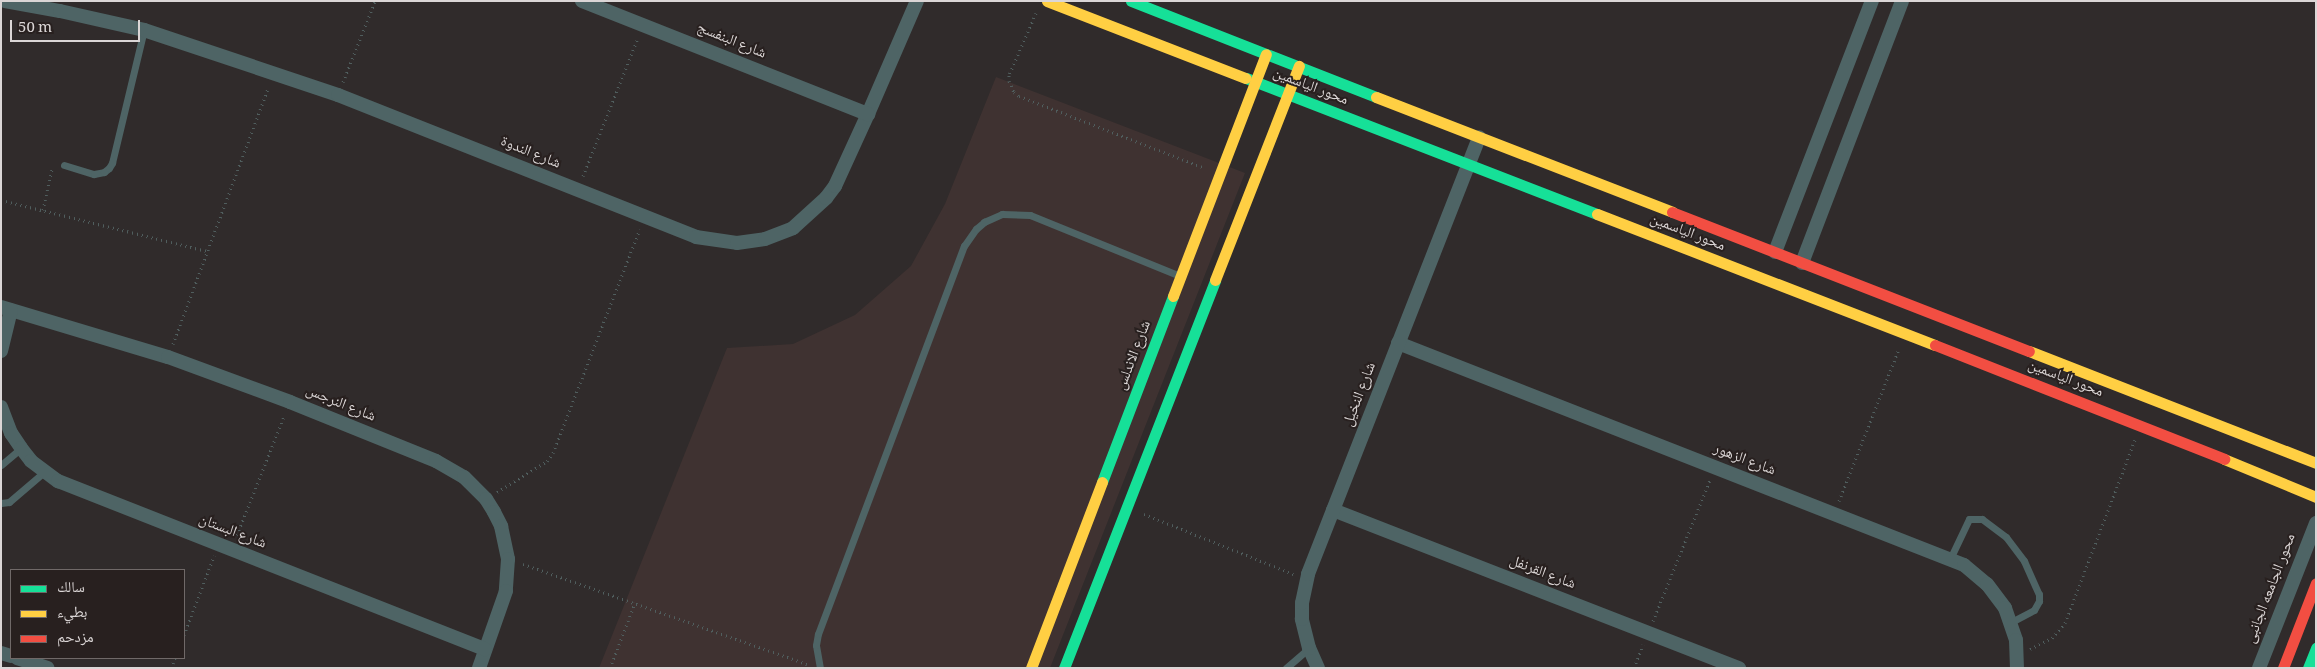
<!DOCTYPE html>
<meta charset="utf-8">
<style>
body{margin:0}
#map{position:relative;width:2317px;height:669px;overflow:hidden;background:#302b2b;font-family:Georgia,"Noto Naskh Arabic",serif}
div>[style]{position:absolute}
.built>*{inset:0;background:#3f3231}
.path>*{height:3px;margin-top:-1.5px;transform-origin:0;background:repeating-linear-gradient(90deg,#505e5e 0 1px,transparent 0 5px)}
.lane>*{height:7px;margin:-3.5px;padding:0 3.5px;transform-origin:3.5px;border-radius:3.5px;background:#4e6465}
.street>*{height:14px;margin:-7px;padding:0 7px;transform-origin:7px;border-radius:7px;background:#4e6465}
.fast>*{height:11px;margin:-5.5px;padding:0 5.5px;transform-origin:5.5px;border-radius:5.5px;background:#16e098}
.slow>*{height:11px;margin:-5.5px;padding:0 5.5px;transform-origin:5.5px;border-radius:5.5px;background:#ffcf43}
.jam>*{height:11px;margin:-5.5px;padding:0 5.5px;transform-origin:5.5px;border-radius:5.5px;background:#f24e42}
span{translate:-50% -50%;white-space:nowrap;text-align:center;line-height:1.15;-webkit-text-stroke:4px #28201f;paint-order:stroke}
.street-label{font-size:15px;color:#dbd6d6}
.frame{position:absolute;inset:0;border:2px solid #dbd6d6;pointer-events:none}
.legend{position:absolute;left:10px;top:569px;width:175px;height:90px;box-sizing:border-box;background:#28201f;border:1px solid #706968;margin:0;padding:6px 9px;list-style:none;font-size:15px;color:#dbd6d6}
.legend li{display:flex;align-items:center;gap:10px;height:25px}
.legend b{width:25px;border:1px solid #706968}
.scale{position:absolute;left:10px;top:20px;width:130px;height:22px;box-sizing:border-box;border:2px solid #dbd6d6;border-top:0;padding-left:6px;font-size:15px;line-height:18px;white-space:nowrap;color:#dbd6d6;-webkit-text-stroke:4px #28201f;paint-order:stroke}
</style>
<div id="map">
<div class="built">
<i style="clip-path:polygon(996px 77px,1245px 173px,1050px 668px,599px 668px,727px 348px,793px 344px,855px 315px,911px 266px,945px 204px)"></i>
</div>
<div class="path">
<i style="left:1036px;top:13px;width:68px;rotate:113.5deg"></i>
<i style="left:1009px;top:75px;width:6px;rotate:90deg"></i>
<i style="left:1009px;top:81px;width:12px;rotate:66deg"></i>
<i style="left:1014px;top:92px;width:6px;rotate:39deg"></i>
<i style="left:1019px;top:96px;width:199px;rotate:21.2deg"></i>
<i style="left:343px;top:82px;width:87px;rotate:-68.4deg"></i>
<i style="left:583px;top:176px;width:149px;rotate:-68.3deg"></i>
<i style="left:1px;top:200px;width:212px;rotate:13.9deg"></i>
<i style="left:43px;top:210px;width:42px;rotate:-77.6deg"></i>
<i style="left:173px;top:344px;width:273px;rotate:-69.6deg"></i>
<i style="left:497px;top:492px;width:59px;rotate:-31.8deg"></i>
<i style="left:547px;top:461px;width:10px;rotate:-53deg"></i>
<i style="left:553px;top:453px;width:240px;rotate:-68.8deg"></i>
<i style="left:1839px;top:501px;width:163px;rotate:-68.5deg"></i>
<i style="left:1144px;top:514px;width:161px;rotate:21.9deg"></i>
<i style="left:237px;top:535px;width:128px;rotate:-68.4deg"></i>
<i style="left:523px;top:564px;width:301px;rotate:19.4deg"></i>
<i style="left:1653px;top:621px;width:152px;rotate:-68deg"></i>
<i style="left:184px;top:635px;width:85px;rotate:-69.2deg"></i>
<i style="left:2030px;top:649px;width:25px;rotate:-27deg"></i>
<i style="left:2052px;top:638px;width:20px;rotate:-49deg"></i>
<i style="left:2065px;top:623px;width:196px;rotate:-69.1deg"></i>
<i style="left:171px;top:668px;width:11px;rotate:-68deg"></i>
<i style="left:610px;top:668px;width:70px;rotate:-69deg"></i>
<i style="left:1634px;top:668px;width:25px;rotate:-69deg"></i>
</div>
<div class="lane">
<i style="left:64px;top:165px;width:31px;rotate:17deg"></i>
<i style="left:94px;top:174px;width:10px;rotate:-11deg"></i>
<i style="left:104px;top:172px;width:6px;rotate:-39deg"></i>
<i style="left:109px;top:168px;width:6px;rotate:-59deg"></i>
<i style="left:112px;top:163px;width:137px;rotate:-76.5deg"></i>
<i style="left:1px;top:465px;width:26px;rotate:-40deg"></i>
<i style="left:1px;top:503px;width:8px;rotate:-7deg"></i>
<i style="left:9px;top:502px;width:46px;rotate:-40.6deg"></i>
<i style="left:1950px;top:559px;width:44px;rotate:-64.6deg"></i>
<i style="left:1969px;top:519px;width:13px"></i>
<i style="left:1982px;top:519px;width:30px;rotate:37deg"></i>
<i style="left:2006px;top:537px;width:30px;rotate:53deg"></i>
<i style="left:2024px;top:561px;width:36px;rotate:66deg"></i>
<i style="left:2039px;top:594px;width:7px;rotate:90deg"></i>
<i style="left:2039px;top:601px;width:10px;rotate:119deg"></i>
<i style="left:2034px;top:610px;width:26px;rotate:152deg"></i>
<i style="left:820px;top:668px;width:23px;rotate:-100deg"></i>
<i style="left:816px;top:645px;width:11px;rotate:-80deg"></i>
<i style="left:818px;top:634px;width:415px;rotate:-69.4deg"></i>
<i style="left:964px;top:246px;width:21px;rotate:-55deg"></i>
<i style="left:976px;top:229px;width:11px;rotate:-41deg"></i>
<i style="left:984px;top:222px;width:20px;rotate:-24deg"></i>
<i style="left:1002px;top:214px;width:28px;rotate:2deg"></i>
<i style="left:1030px;top:215px;width:160px;rotate:22.1deg"></i>
<i style="left:1286px;top:668px;width:30px;rotate:-41deg"></i>
</div>
<div class="street">
<i style="left:5px;top:1px;width:56px;rotate:10.3deg"></i>
<i style="left:60px;top:11px;width:86px;rotate:12.7deg"></i>
<i style="left:144px;top:30px;width:205px;rotate:18.5deg"></i>
<i style="left:338px;top:95px;width:385px;rotate:21.6deg"></i>
<i style="left:696px;top:237px;width:41px;rotate:8.3deg"></i>
<i style="left:737px;top:243px;width:28px;rotate:-8deg"></i>
<i style="left:765px;top:239px;width:30px;rotate:-21deg"></i>
<i style="left:793px;top:228px;width:45px;rotate:-42.3deg"></i>
<i style="left:826px;top:198px;width:15px;rotate:-53deg"></i>
<i style="left:835px;top:186px;width:79px;rotate:-65.4deg"></i>
<i style="left:868px;top:114px;width:123px;rotate:-66.6deg"></i>
<i style="left:582px;top:1px;width:308px;rotate:21.6deg"></i>
<i style="left:1775px;top:252px;width:269px;rotate:-68.9deg"></i>
<i style="left:1802px;top:263px;width:280px;rotate:-69.1deg"></i>
<i style="left:1px;top:307px;width:174px;rotate:16.7deg"></i>
<i style="left:168px;top:357px;width:130px;rotate:20.2deg"></i>
<i style="left:290px;top:402px;width:157px;rotate:22deg"></i>
<i style="left:436px;top:461px;width:32px;rotate:30deg"></i>
<i style="left:464px;top:477px;width:31px;rotate:45deg"></i>
<i style="left:486px;top:499px;width:15px;rotate:58deg"></i>
<i style="left:494px;top:512px;width:16px;rotate:63deg"></i>
<i style="left:501px;top:526px;width:34px;rotate:78deg"></i>
<i style="left:508px;top:559px;width:32px;rotate:94deg"></i>
<i style="left:506px;top:591px;width:82px;rotate:109.3deg"></i>
<i style="left:1398px;top:343px;width:608px;rotate:21.42deg"></i>
<i style="left:1964px;top:565px;width:30px;rotate:40deg"></i>
<i style="left:1987px;top:584px;width:30px;rotate:53deg"></i>
<i style="left:2005px;top:608px;width:34px;rotate:71deg"></i>
<i style="left:2016px;top:640px;width:28px;rotate:88deg"></i>
<i style="left:1px;top:351px;width:42px;rotate:-76.3deg"></i>
<i style="left:1px;top:407px;width:28px;rotate:69deg"></i>
<i style="left:11px;top:433px;width:18px;rotate:56deg"></i>
<i style="left:21px;top:448px;width:16px;rotate:52deg"></i>
<i style="left:31px;top:461px;width:34px;rotate:37deg"></i>
<i style="left:58px;top:481px;width:459px;rotate:21.5deg"></i>
<i style="left:1333px;top:510px;width:436px;rotate:21.3deg"></i>
<i style="left:1px;top:653px;width:10px;rotate:17deg"></i>
<i style="left:17px;top:658px;width:32px;rotate:18deg"></i>
<i style="left:1318px;top:668px;width:22px;rotate:-114deg"></i>
<i style="left:1309px;top:648px;width:30px;rotate:-104deg"></i>
<i style="left:1302px;top:619px;width:16px;rotate:-90deg"></i>
<i style="left:1302px;top:603px;width:30px;rotate:-78deg"></i>
<i style="left:1308px;top:574px;width:469px;rotate:-68.6deg"></i>
<i style="left:2259px;top:668px;width:156px;rotate:-68.5deg"></i>
</div>
<div class="fast">
<i style="left:1131px;top:1px;width:263px;rotate:21.4deg"></i>
<i style="left:1246px;top:78px;width:376px;rotate:21.2deg"></i>
<i style="left:1102px;top:482px;width:199px;rotate:-69.1deg"></i>
<i style="left:1064px;top:668px;width:416px;rotate:-68.7deg"></i>
<i style="left:2308px;top:668px;width:22px;rotate:-68deg"></i>
</div>
<div class="slow">
<i style="left:1047px;top:1px;width:213px;rotate:21.2deg"></i>
<i style="left:1376px;top:97px;width:318px;rotate:21.2deg"></i>
<i style="left:1597px;top:214px;width:362px;rotate:21.2deg"></i>
<i style="left:1215px;top:280px;width:230px;rotate:-68.6deg"></i>
<i style="left:1173px;top:296px;width:259px;rotate:-69deg"></i>
<i style="left:2029px;top:351px;width:308px;rotate:21.3deg"></i>
<i style="left:2224px;top:459px;width:100px;rotate:22.4deg"></i>
<i style="left:1031px;top:668px;width:199px;rotate:-69.1deg"></i>
</div>
<div class="jam">
<i style="left:1672px;top:212px;width:383px;rotate:21.3deg"></i>
<i style="left:1935px;top:345px;width:311px;rotate:21.5deg"></i>
<i style="left:2283px;top:668px;width:91px;rotate:-68.8deg"></i>
</div>
<div class="street-label">
<span style="left:731px;top:42px;rotate:22deg">شارع البنفسج</span>
<span style="left:1310px;top:88px;rotate:21deg">محور الياسمين</span>
<span style="left:530px;top:154px;rotate:22deg">شارع الندوة</span>
<span style="left:1687px;top:234px;rotate:21deg">محور الياسمين</span>
<span style="left:1135px;top:356px;rotate:-69deg">شارع الاندلس</span>
<span style="left:2065px;top:380px;rotate:21deg">محور الياسمين</span>
<span style="left:1361px;top:395px;rotate:-69deg">شارع النخيل</span>
<span style="left:340px;top:405px;rotate:22deg">شارع النرجس</span>
<span style="left:1744px;top:461px;rotate:21deg">شارع الزهور</span>
<span style="left:232px;top:533px;rotate:21deg">شارع البستان</span>
<span style="left:1542px;top:574px;rotate:21deg">شارع القرنفل</span>
<span style="left:2272px;top:589px;rotate:-69deg">محور الجامعه الجانبى</span>
</div>
<div class="frame"></div>
<ul class="legend">
<li><b style="height:6px;background:#16e098"></b>سالك</li>
<li><b style="height:6px;background:#ffcf43"></b>بطيء</li>
<li><b style="height:6px;background:#f24e42"></b>مزدحم</li>
</ul>
<div class="scale">50 m</div>
</div>
